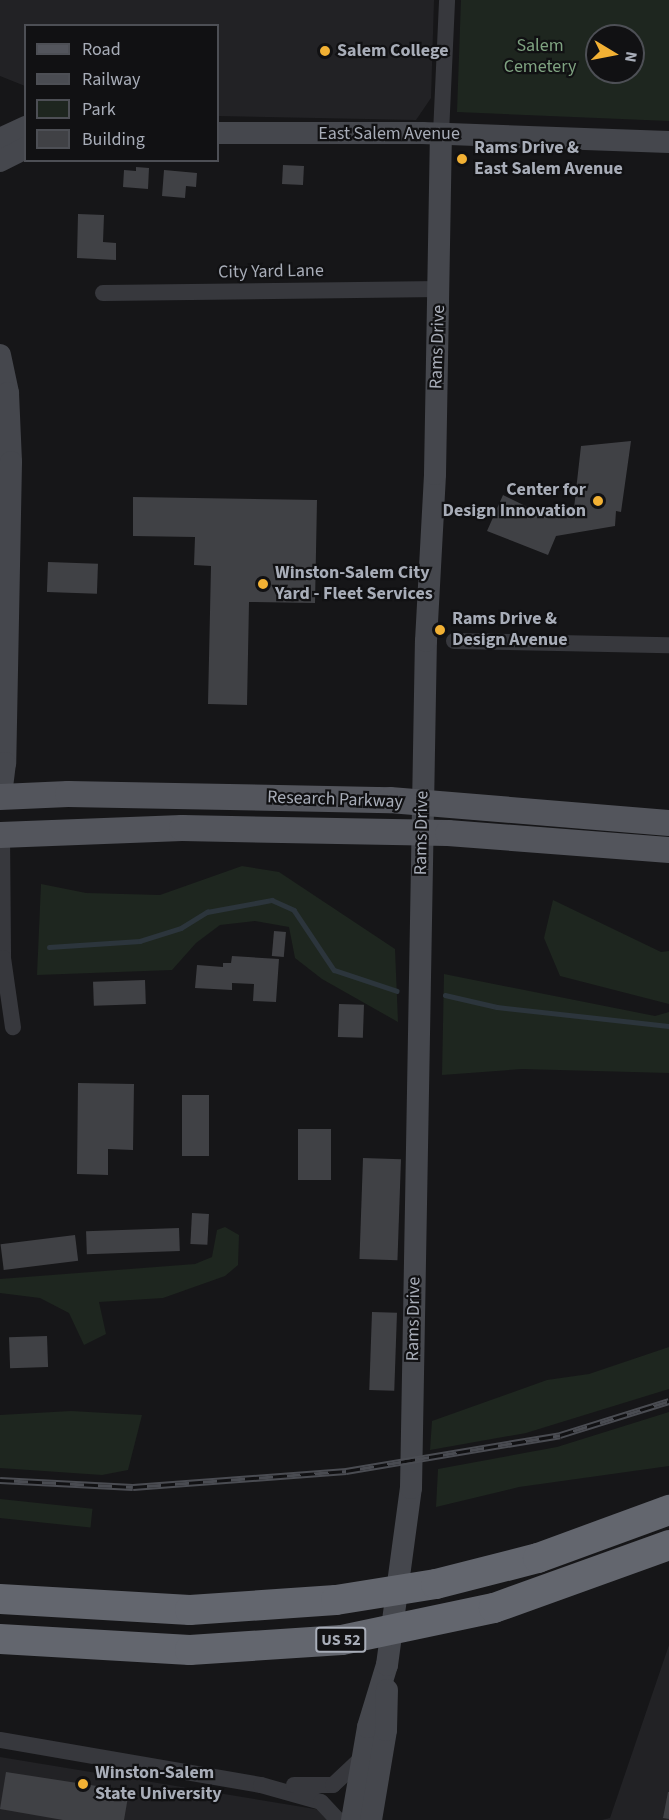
<!DOCTYPE html>
<style>
body{margin:0}
#map{position:relative;width:669px;height:1820px;overflow:hidden;background:#161618;font-family:"Source Sans 3",sans-serif}
div>[style]{position:absolute}
.built>*{inset:0;background:#222225}
.green>*{inset:0;background:#1e261f;transform-origin:0 0}
.stream>*{height:4.5px;margin:-2.25px;padding:0 2.25px;transform-origin:2.25px;border-radius:2.25px;background:#2c353c}
.building>*{inset:0;background:#404145;transform-origin:0 0}
.street>*{height:16px;margin:-8px;padding:0 8px;transform-origin:8px;border-radius:8px;background:#37383d}
.secondary>*{height:22px;margin:-11px;padding:0 11px;transform-origin:11px;border-radius:11px;background:#45474d}
.primary>*{height:26px;margin:-13px;padding:0 13px;transform-origin:13px;border-radius:13px;background:#53555c}
.highway>*{height:30px;margin:-15px;padding:0 15px;transform-origin:15px;border-radius:15px;background:#63666e}
.rail>*{height:7px;margin-top:-3.5px;transform-origin:0;background:repeating-linear-gradient(90deg,#111113 0 14px,#4a4c52 0 28px);box-sizing:border-box;border-block:2px solid #4a4c52}
.dots>*{width:16px;height:16px;translate:-50% -50%;box-sizing:border-box;border:3px solid #111113;border-radius:50%}
span{translate:-50% -50%;white-space:nowrap;text-align:center;line-height:1.15;-webkit-text-stroke:4.5px #111113;paint-order:stroke}
.shield-label span{padding:2px 4px;background:#111113;border:2px solid;border-radius:4px;-webkit-text-stroke-width:0}
.shield-label{font-size:16px;color:#a8adb8;font-weight:700}
.park-label{font-size:18px;color:#7fa381}
.poi-label{font-size:18px;color:#a8adb8;font-weight:700}
.left{translate:0 -50%;text-align:left}
.right{translate:-100% -50%;text-align:right}
.street-label{font-size:18px;color:#a8adb8}
.legend{position:absolute;left:24px;top:24px;width:195px;height:138px;box-sizing:border-box;background:#111113;border:2px solid #4d4f55;margin:0;padding:8px 10px;list-style:none;font-size:18px;color:#a8adb8}
.legend li{display:flex;align-items:center;gap:12px;height:30px}
.legend b{width:30px;border:2px solid #4d4f55}
.north{position:absolute;left:585px;top:24px;width:60px;height:60px;box-sizing:border-box;background:#111113;border:2px solid #4d4f55;border-radius:50%;rotate:100deg;font-size:16px;font-weight:700;line-height:24px;text-align:center;color:#a8adb8}
.north::after{content:'';display:block;margin:auto;width:21px;height:27px;background:#f2b134;clip-path:polygon(50% 0,100% 100%,50% 72%,0 100%)}
</style>
<div id="map">
<div class="built">
<i style="clip-path:polygon(0 0,434px 0,431px 98px,416px 120px,218px 116px,218px 26px,26px 26px,25px 86px,0 76px)"></i>
<i style="clip-path:polygon(669px 1645px,669px 1820px,602px 1820px,610px 1818px)"></i>
<i style="clip-path:polygon(0 1757px,333px 1812px,385px 1820px,0 1820px)"></i>
</div>
<div class="green">
<i style="clip-path:polygon(evenodd,461px 0,669px 0,669px 121px,457px 112px,461px 0,597px 36px,633px 36px,633px 72px,597px 72px,597px 36px)"></i>
<i style="clip-path:polygon(242px 866px,279px 872px,395px 949px,398px 1022px,322px 979px,295px 958px,289px 927px,255px 921px,220px 925px,196px 943px,172px 970px,37px 975px,41px 884px,86px 893px,160px 895px)"></i>
<i style="clip-path:polygon(553px 900px,661px 952px,669px 951px,669px 1004px,560px 976px,544px 938px)"></i>
<i style="clip-path:polygon(444px 974px,655px 1016px,669px 1012px,669px 1073px,522px 1069px,442px 1075px)"></i>
<i style="clip-path:polygon(225px 1227px,239px 1235px,238px 1265px,225px 1276px,163px 1298px,99px 1302px,106px 1334px,84px 1345px,69px 1313px,40px 1298px,0 1293px,0 1279px,195px 1264px,212px 1257px,217px 1230px)"></i>
<i style="clip-path:polygon(669px 1347px,669px 1389px,526px 1433px,430px 1450px,432px 1421px,547px 1380px,589px 1374px)"></i>
<i style="clip-path:polygon(71px 1411px,142px 1415px,128px 1470px,102px 1475px,0 1468px,0 1415px)"></i>
<i style="clip-path:polygon(669px 1412px,669px 1466px,519px 1487px,436px 1507px,438px 1469px,557px 1447px)"></i>
<i style="left:0;top:1499px;width:93px;height:19px;rotate:6deg"></i>
</div>
<div class="stream">
<i style="left:49px;top:947px;width:91px;rotate:-3.8deg"></i>
<i style="left:140px;top:941px;width:43px;rotate:-17.6deg"></i>
<i style="left:181px;top:928px;width:31px;rotate:-32deg"></i>
<i style="left:207px;top:912px;width:66px;rotate:-10.5deg"></i>
<i style="left:272px;top:900px;width:24px;rotate:24deg"></i>
<i style="left:294px;top:910px;width:72px;rotate:56.3deg"></i>
<i style="left:334px;top:970px;width:66px;rotate:18.4deg"></i>
<i style="left:445px;top:995px;width:53px;rotate:13deg"></i>
<i style="left:497px;top:1007px;width:173px;rotate:6.3deg"></i>
</div>
<div class="building">
<i style="left:283px;top:165px;width:21px;height:19px;rotate:3deg"></i>
<i style="clip-path:polygon(136px 167px,149px 168px,148px 189px,123px 187px,124px 170px,136px 171px)"></i>
<i style="clip-path:polygon(164px 170px,197px 173px,196px 187px,186px 186px,185px 198px,162px 196px)"></i>
<i style="clip-path:polygon(78px 214px,104px 215px,103px 242px,116px 243px,116px 260px,77px 258px)"></i>
<i style="clip-path:polygon(631px 441px,621px 512px,616px 511px,615px 526px,556px 536px,548px 555px,487px 531px,503px 495px,548px 517px,566px 514px,568px 507px,574px 508px,581px 446px)"></i>
<i style="clip-path:polygon(133px 497px,317px 500px,315px 603px,249px 602px,247px 705px,208px 704px,211px 566px,194px 565px,195px 537px,133px 536px)"></i>
<i style="left:48px;top:562px;width:50px;height:30px;rotate:2deg"></i>
<i style="left:274px;top:931px;width:12px;height:25px;rotate:5deg"></i>
<i style="clip-path:polygon(232px 956px,279px 959px,276px 1002px,253px 1001px,254px 984px,232px 983px,232px 990px,195px 988px,197px 965px,223px 967px,223px 963px,231px 963px)"></i>
<i style="left:145px;top:980px;width:24px;height:52px;rotate:88deg"></i>
<i style="left:339px;top:1004px;width:25px;height:33px;rotate:2deg"></i>
<i style="clip-path:polygon(78px 1083px,134px 1084px,133px 1150px,108px 1149px,108px 1175px,77px 1174px)"></i>
<i style="left:182px;top:1095px;width:27px;height:61px"></i>
<i style="left:298px;top:1129px;width:33px;height:51px"></i>
<i style="left:363px;top:1158px;width:38px;height:101px;rotate:2deg"></i>
<i style="left:192px;top:1213px;width:17px;height:31px;rotate:3deg"></i>
<i style="left:179px;top:1228px;width:23px;height:93px;rotate:88deg"></i>
<i style="left:75px;top:1235px;width:26px;height:75px;rotate:83deg"></i>
<i style="left:372px;top:1312px;width:25px;height:78px;rotate:2deg"></i>
<i style="left:47px;top:1336px;width:31px;height:38px;rotate:88deg"></i>
<i style="clip-path:polygon(6px 1772px,129px 1791px,124px 1820px,63px 1820px,0 1809px)"></i>
<i style="clip-path:polygon(668px 1792px,669px 1792px,669px 1819px,663px 1818px)"></i>
</div>
<div class="street">
<i style="left:441px;top:134px;width:134px;rotate:-87.4deg"></i>
<i style="left:103px;top:293px;width:337px;rotate:-0.7deg"></i>
<i style="left:454px;top:641px;width:215px;rotate:1.1deg"></i>
<i style="left:2px;top:835px;width:123px;rotate:89.5deg"></i>
<i style="left:3px;top:958px;width:70px;rotate:81.8deg"></i>
<i style="left:0;top:1740px;width:265px;rotate:9.8deg"></i>
<i style="left:261px;top:1785px;width:62px;rotate:15.8deg"></i>
<i style="left:321px;top:1802px;width:25px;rotate:47deg"></i>
<i style="left:294px;top:1785px;width:39px"></i>
<i style="left:333px;top:1785px;width:40px;rotate:-43deg"></i>
</div>
<div class="secondary">
<i style="left:218px;top:133px;width:204px"></i>
<i style="left:422px;top:133px;width:247px;rotate:2.1deg"></i>
<i style="left:0;top:139px;width:29px;rotate:-25deg"></i>
<i style="left:0;top:161px;width:29px;rotate:-27deg"></i>
<i style="left:0;top:355px;width:39px;rotate:78deg"></i>
<i style="left:8px;top:393px;width:69px;rotate:87.5deg"></i>
<i style="left:11px;top:462px;width:301px;rotate:91.1deg"></i>
<i style="left:5px;top:763px;width:34px;rotate:97deg"></i>
<i style="left:352px;top:1820px;width:94px;rotate:-80.2deg"></i>
<i style="left:368px;top:1727px;width:65px;rotate:-73deg"></i>
<i style="left:387px;top:1665px;width:179px;rotate:-82.3deg"></i>
<i style="left:411px;top:1488px;width:847px;rotate:-88.99deg"></i>
<i style="left:426px;top:641px;width:167px;rotate:-86.9deg"></i>
<i style="left:435px;top:474px;width:340px;rotate:-89deg"></i>
<i style="left:371px;top:1820px;width:91px;rotate:-80.5deg"></i>
<i style="left:386px;top:1730px;width:40px;rotate:-88.6deg"></i>
</div>
<div class="primary">
<i style="left:0;top:797px;width:68px;rotate:-2.5deg"></i>
<i style="left:68px;top:794px;width:322px;rotate:1.1deg"></i>
<i style="left:390px;top:800px;width:280px;rotate:4.7deg"></i>
<i style="left:0;top:835px;width:182px;rotate:-2.2deg"></i>
<i style="left:182px;top:828px;width:266px;rotate:1.1deg"></i>
<i style="left:448px;top:833px;width:222px;rotate:4.4deg"></i>
</div>
<div class="highway">
<i style="left:0;top:1599px;width:190px;rotate:3.3deg"></i>
<i style="left:190px;top:1610px;width:146px;rotate:-3.9deg"></i>
<i style="left:336px;top:1600px;width:101px;rotate:-9.1deg"></i>
<i style="left:436px;top:1584px;width:105px;rotate:-14.3deg"></i>
<i style="left:538px;top:1558px;width:140px;rotate:-20.1deg"></i>
<i style="left:0;top:1639px;width:190px;rotate:3.3deg"></i>
<i style="left:190px;top:1650px;width:152px;rotate:-3.8deg"></i>
<i style="left:342px;top:1640px;width:155px;rotate:-11.9deg"></i>
<i style="left:494px;top:1608px;width:186px;rotate:-19.8deg"></i>
</div>
<div class="rail">
<i style="left:0;top:1480px;width:133px;rotate:3deg"></i>
<i style="left:133px;top:1487px;width:214px;rotate:-4.3deg"></i>
<i style="left:346px;top:1471px;width:217px;rotate:-9.5deg"></i>
<i style="left:560px;top:1435px;width:114px;rotate:-17.3deg"></i>
</div>
<div class="dots">
<i style="left:325px;top:51px;background:#f2b134"></i>
<i style="left:462px;top:159px;background:#f2b134"></i>
<i style="left:598px;top:501px;background:#f2b134"></i>
<i style="left:263px;top:584px;background:#f2b134"></i>
<i style="left:440px;top:630px;background:#f2b134"></i>
<i style="left:83px;top:1784px;background:#f2b134"></i>
</div>
<div class="shield-label">
<span style="left:341px;top:1640px">US 52</span>
</div>
<div class="park-label">
<span style="left:540px;top:57px">Salem<br>Cemetery</span>
</div>
<div class="poi-label">
<span class="left" style="left:337px;top:51px">Salem College</span>
<span class="left" style="left:474px;top:159px">Rams Drive &amp;<br>East Salem Avenue</span>
<span class="right" style="left:586px;top:501px">Center for<br>Design Innovation</span>
<span class="left" style="left:275px;top:584px">Winston-Salem City<br>Yard - Fleet Services</span>
<span class="left" style="left:452px;top:630px">Rams Drive &amp;<br>Design Avenue</span>
<span class="left" style="left:95px;top:1784px">Winston-Salem<br>State University</span>
</div>
<div class="street-label">
<span style="left:389px;top:134px">East Salem Avenue</span>
<span style="left:271px;top:272px;rotate:-1deg">City Yard Lane</span>
<span style="left:438px;top:347px;rotate:-88deg">Rams Drive</span>
<span style="left:335px;top:800px;rotate:2deg">Research Parkway</span>
<span style="left:422px;top:833px;rotate:-89deg">Rams Drive</span>
<span style="left:414px;top:1319px;rotate:-89deg">Rams Drive</span>
</div>
<ul class="legend">
<li><b style="height:8px;background:#53555c"></b>Road</li>
<li><b style="height:8px;background:#4a4c52"></b>Railway</li>
<li><b style="height:16px;background:#1e261f"></b>Park</li>
<li><b style="height:16px;background:#404145"></b>Building</li>
</ul>
<div class="north">N</div>
</div>
